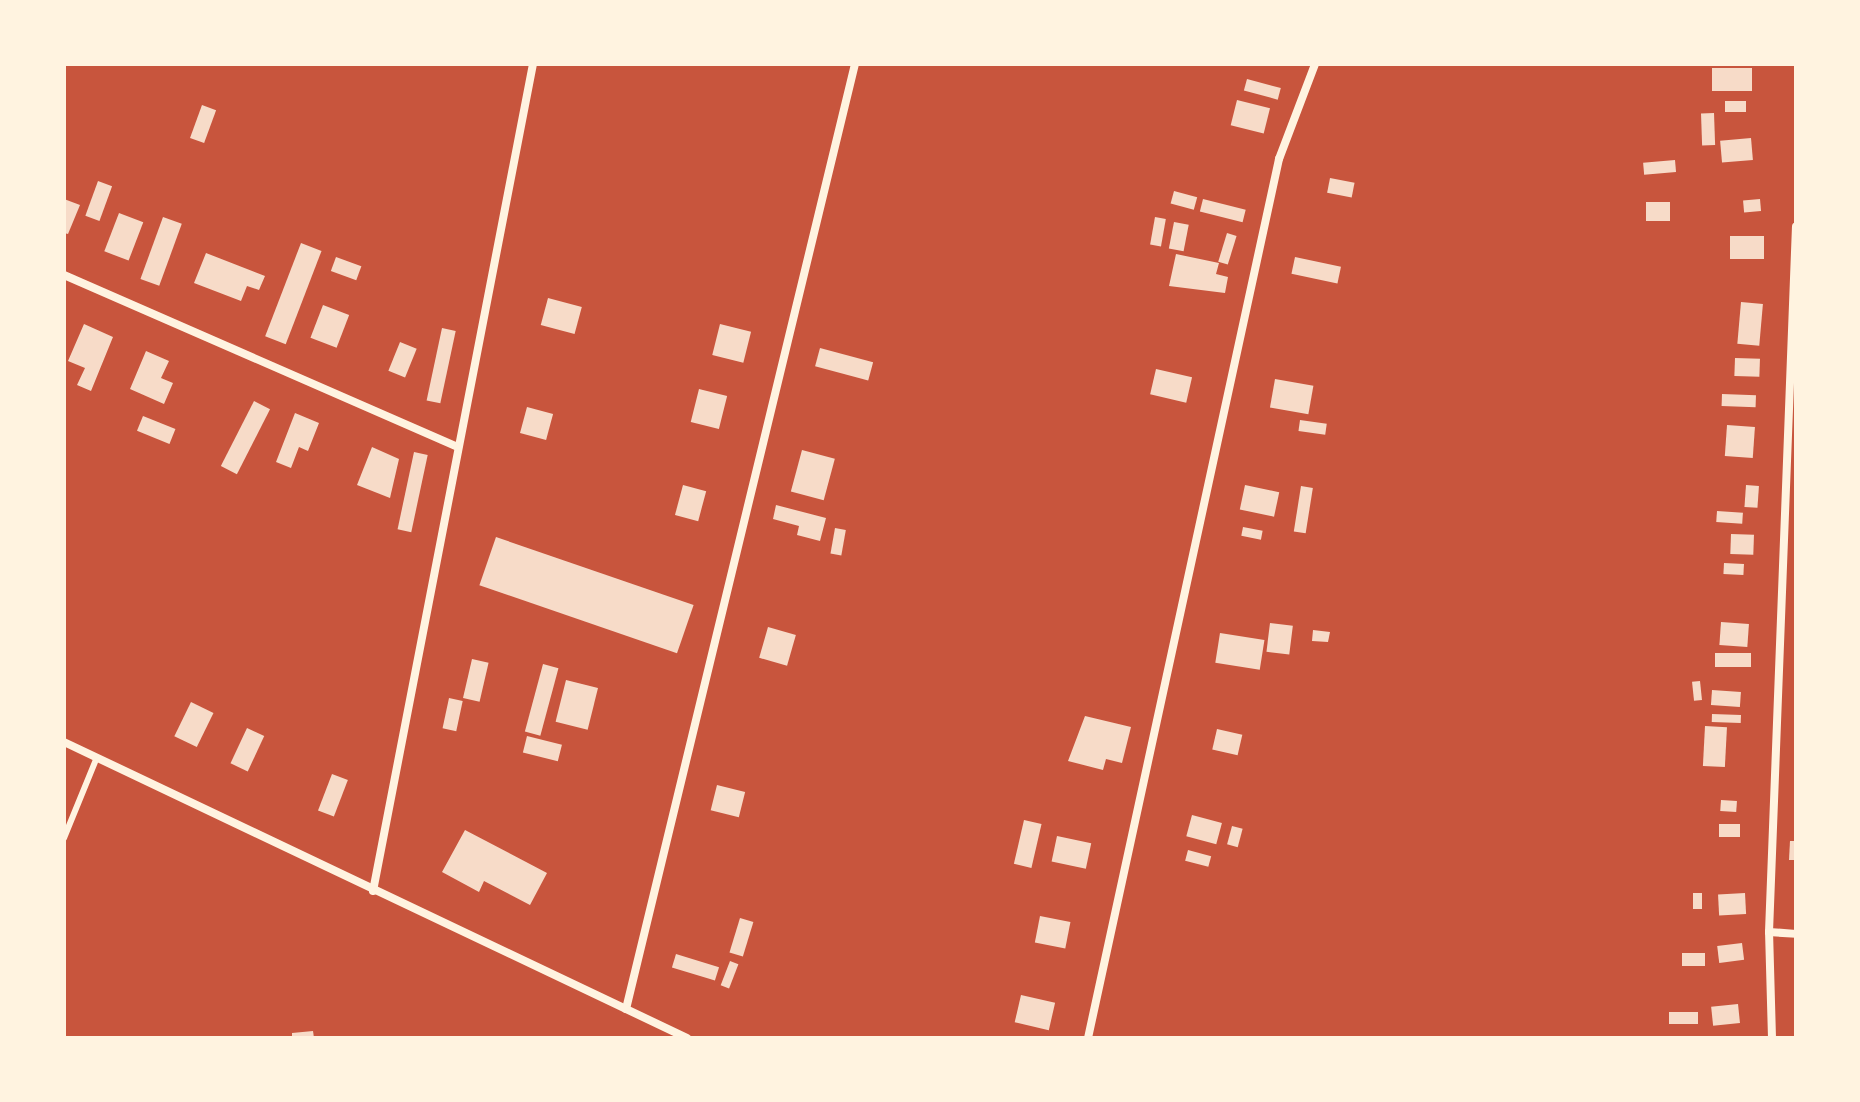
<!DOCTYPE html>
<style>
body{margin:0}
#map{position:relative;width:1860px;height:1102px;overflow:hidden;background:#c8553d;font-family:Lato,sans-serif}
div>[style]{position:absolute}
.building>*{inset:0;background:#f7dbc8;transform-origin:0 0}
.service>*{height:6px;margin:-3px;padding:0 3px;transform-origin:3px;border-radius:3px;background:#fff3e0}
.minor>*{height:8px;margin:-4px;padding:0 4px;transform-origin:4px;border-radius:4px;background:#fff3e0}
span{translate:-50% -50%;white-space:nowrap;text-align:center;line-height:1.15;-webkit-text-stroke:8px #fff3e0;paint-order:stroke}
.frame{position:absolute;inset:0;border:66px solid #fff3e0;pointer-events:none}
</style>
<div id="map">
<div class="building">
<i style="left:1712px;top:68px;width:40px;height:23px"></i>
<i style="left:1247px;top:79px;width:35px;height:12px;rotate:15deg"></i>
<i style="left:1237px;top:100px;width:34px;height:26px;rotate:14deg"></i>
<i style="left:1725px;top:101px;width:21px;height:11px"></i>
<i style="left:202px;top:105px;width:15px;height:35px;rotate:20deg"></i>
<i style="left:1714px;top:113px;width:32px;height:13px;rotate:88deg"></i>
<i style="left:1751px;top:138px;width:22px;height:31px;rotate:85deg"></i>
<i style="left:1675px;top:160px;width:12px;height:32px;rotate:85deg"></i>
<i style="left:1330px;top:178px;width:25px;height:15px;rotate:11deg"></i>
<i style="left:98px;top:181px;width:15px;height:37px;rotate:20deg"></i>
<i style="left:1174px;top:191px;width:24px;height:13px;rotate:15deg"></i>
<i style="clip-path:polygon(64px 199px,80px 205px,68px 234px,64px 233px)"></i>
<i style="left:1203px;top:199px;width:44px;height:13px;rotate:14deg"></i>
<i style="left:1760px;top:199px;width:12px;height:17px;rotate:85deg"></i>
<i style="left:1646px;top:202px;width:24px;height:19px"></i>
<i style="left:119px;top:213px;width:26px;height:41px;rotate:21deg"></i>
<i style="left:163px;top:217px;width:20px;height:66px;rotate:20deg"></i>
<i style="left:1155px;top:217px;width:11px;height:28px;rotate:10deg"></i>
<i style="left:1174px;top:222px;width:15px;height:27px;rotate:11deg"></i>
<i style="left:1227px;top:233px;width:10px;height:30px;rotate:17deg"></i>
<i style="left:1730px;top:236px;width:34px;height:23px"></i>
<i style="left:301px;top:243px;width:22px;height:100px;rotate:21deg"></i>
<i style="clip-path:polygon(206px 253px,265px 276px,259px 290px,247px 286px,241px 301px,194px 283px)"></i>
<i style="clip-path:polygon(1176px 254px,1219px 263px,1216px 274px,1228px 277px,1225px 293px,1169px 286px)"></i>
<i style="left:336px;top:257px;width:27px;height:15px;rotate:20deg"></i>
<i style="left:1295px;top:257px;width:47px;height:17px;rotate:12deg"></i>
<i style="left:548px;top:298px;width:35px;height:28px;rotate:15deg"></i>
<i style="left:1741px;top:302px;width:22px;height:42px;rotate:5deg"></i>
<i style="left:323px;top:305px;width:28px;height:35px;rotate:21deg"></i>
<i style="clip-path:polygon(84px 324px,113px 337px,91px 391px,77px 385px,85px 368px,68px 361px)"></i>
<i style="left:720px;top:324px;width:32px;height:32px;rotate:14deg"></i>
<i style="left:442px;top:328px;width:14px;height:74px;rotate:12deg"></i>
<i style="left:400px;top:342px;width:18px;height:31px;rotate:22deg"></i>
<i style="left:820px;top:348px;width:55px;height:19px;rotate:15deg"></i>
<i style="clip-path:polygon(146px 351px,169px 361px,161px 378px,173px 383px,164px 404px,130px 389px)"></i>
<i style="left:1735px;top:358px;width:25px;height:18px;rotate:2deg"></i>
<i style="left:1156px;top:369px;width:37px;height:26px;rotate:13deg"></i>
<i style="left:1275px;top:379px;width:39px;height:29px;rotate:10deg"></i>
<i style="left:699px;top:389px;width:29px;height:34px;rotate:14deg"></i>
<i style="left:1722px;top:394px;width:34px;height:12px;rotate:2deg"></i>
<i style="left:254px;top:401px;width:18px;height:73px;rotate:27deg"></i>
<i style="left:527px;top:407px;width:27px;height:27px;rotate:15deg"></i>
<i style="clip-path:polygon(295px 413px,319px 423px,308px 451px,299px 447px,291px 468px,276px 462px)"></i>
<i style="left:143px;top:416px;width:35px;height:16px;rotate:22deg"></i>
<i style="left:1300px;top:420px;width:27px;height:11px;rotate:8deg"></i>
<i style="left:1727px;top:425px;width:28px;height:31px;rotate:4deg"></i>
<i style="clip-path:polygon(372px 447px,399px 459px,390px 498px,357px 485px)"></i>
<i style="left:802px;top:450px;width:34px;height:43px;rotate:15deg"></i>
<i style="left:414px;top:452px;width:14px;height:79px;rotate:12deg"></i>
<i style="left:683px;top:485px;width:24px;height:31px;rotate:15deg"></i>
<i style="left:1245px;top:485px;width:35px;height:25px;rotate:12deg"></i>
<i style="left:1746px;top:485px;width:13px;height:22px;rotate:4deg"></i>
<i style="left:1301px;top:486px;width:12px;height:46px;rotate:9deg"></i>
<i style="clip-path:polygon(776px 505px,826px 518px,820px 541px,797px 535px,799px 526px,773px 519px)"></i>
<i style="left:1717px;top:511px;width:26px;height:11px;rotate:4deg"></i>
<i style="left:1243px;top:527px;width:20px;height:9px;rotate:11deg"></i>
<i style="left:835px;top:528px;width:11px;height:26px;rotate:10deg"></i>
<i style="left:1731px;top:534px;width:23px;height:20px;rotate:2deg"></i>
<i style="left:496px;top:537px;width:209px;height:51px;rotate:19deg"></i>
<i style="left:1724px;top:563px;width:20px;height:11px;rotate:3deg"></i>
<i style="left:1721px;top:622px;width:28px;height:23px;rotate:4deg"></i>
<i style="left:1270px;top:623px;width:23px;height:29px;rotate:7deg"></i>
<i style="left:768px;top:627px;width:29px;height:32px;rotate:16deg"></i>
<i style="clip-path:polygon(1313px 630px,1330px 632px,1328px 642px,1312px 641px)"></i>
<i style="left:1220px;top:633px;width:45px;height:30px;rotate:9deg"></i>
<i style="left:1715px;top:653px;width:36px;height:14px"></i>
<i style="left:472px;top:659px;width:17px;height:40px;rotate:13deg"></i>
<i style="left:543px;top:664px;width:16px;height:70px;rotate:15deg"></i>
<i style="left:566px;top:680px;width:33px;height:43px;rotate:14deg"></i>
<i style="left:1700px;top:681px;width:19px;height:8px;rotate:84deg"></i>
<i style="left:1712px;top:690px;width:29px;height:15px;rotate:4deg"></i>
<i style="left:449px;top:698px;width:14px;height:31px;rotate:12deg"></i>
<i style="left:191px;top:702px;width:25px;height:38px;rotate:26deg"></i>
<i style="left:1712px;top:714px;width:29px;height:8px;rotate:2deg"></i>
<i style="clip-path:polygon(1085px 716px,1131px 727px,1122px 763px,1106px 759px,1103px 770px,1068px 761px)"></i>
<i style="left:1705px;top:726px;width:22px;height:40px;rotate:3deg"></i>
<i style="left:247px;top:728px;width:19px;height:39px;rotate:25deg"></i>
<i style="left:1217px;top:729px;width:26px;height:21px;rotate:13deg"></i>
<i style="left:527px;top:736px;width:36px;height:17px;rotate:14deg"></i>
<i style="left:332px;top:774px;width:17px;height:39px;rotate:21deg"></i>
<i style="left:717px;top:785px;width:29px;height:26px;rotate:14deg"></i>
<i style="left:1721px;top:800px;width:16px;height:11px;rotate:4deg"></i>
<i style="left:1192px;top:815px;width:31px;height:22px;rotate:15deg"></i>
<i style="left:1024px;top:820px;width:18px;height:45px;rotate:13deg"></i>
<i style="left:1719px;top:824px;width:21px;height:13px"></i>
<i style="left:1232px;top:826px;width:11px;height:19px;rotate:15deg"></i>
<i style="clip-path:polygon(465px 830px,547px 873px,530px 905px,484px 881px,479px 892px,442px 872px)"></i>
<i style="left:1057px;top:836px;width:35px;height:26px;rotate:12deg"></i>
<i style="clip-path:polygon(1790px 841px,1796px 841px,1796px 860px,1789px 860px)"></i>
<i style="left:1188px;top:850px;width:24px;height:11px;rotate:15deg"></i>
<i style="left:1693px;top:893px;width:9px;height:16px"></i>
<i style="left:1745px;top:893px;width:21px;height:27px;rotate:87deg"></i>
<i style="left:1040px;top:916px;width:31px;height:27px;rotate:11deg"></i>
<i style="left:740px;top:918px;width:14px;height:36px;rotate:17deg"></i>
<i style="left:1742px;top:943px;width:17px;height:25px;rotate:83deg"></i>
<i style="left:1705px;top:953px;width:13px;height:23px;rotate:90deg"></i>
<i style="left:676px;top:954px;width:45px;height:14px;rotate:17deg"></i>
<i style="left:730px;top:961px;width:9px;height:26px;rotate:21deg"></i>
<i style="left:1021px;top:995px;width:35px;height:28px;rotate:13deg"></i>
<i style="left:1738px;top:1004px;width:19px;height:27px;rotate:84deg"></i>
<i style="left:1698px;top:1012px;width:12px;height:29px;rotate:90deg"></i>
<i style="clip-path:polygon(313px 1031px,314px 1038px,292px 1038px,292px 1033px)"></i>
</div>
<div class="service">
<i style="left:64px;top:838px;width:87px;rotate:-67.8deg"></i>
</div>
<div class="minor">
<i style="left:64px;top:275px;width:430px;rotate:23.6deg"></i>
<i style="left:64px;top:742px;width:690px;rotate:25.41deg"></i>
<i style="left:373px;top:891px;width:842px;rotate:-79.05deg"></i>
<i style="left:1769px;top:932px;width:27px;rotate:4deg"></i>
<i style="left:626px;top:1009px;width:972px;rotate:-76.38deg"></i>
<i style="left:1088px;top:1038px;width:900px;rotate:-77.74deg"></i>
<i style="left:1279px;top:159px;width:102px;rotate:-69.2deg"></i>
<i style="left:1772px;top:1038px;width:106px;rotate:-91.6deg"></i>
<i style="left:1769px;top:932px;width:706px;rotate:-87.81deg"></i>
</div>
<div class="frame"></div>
</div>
